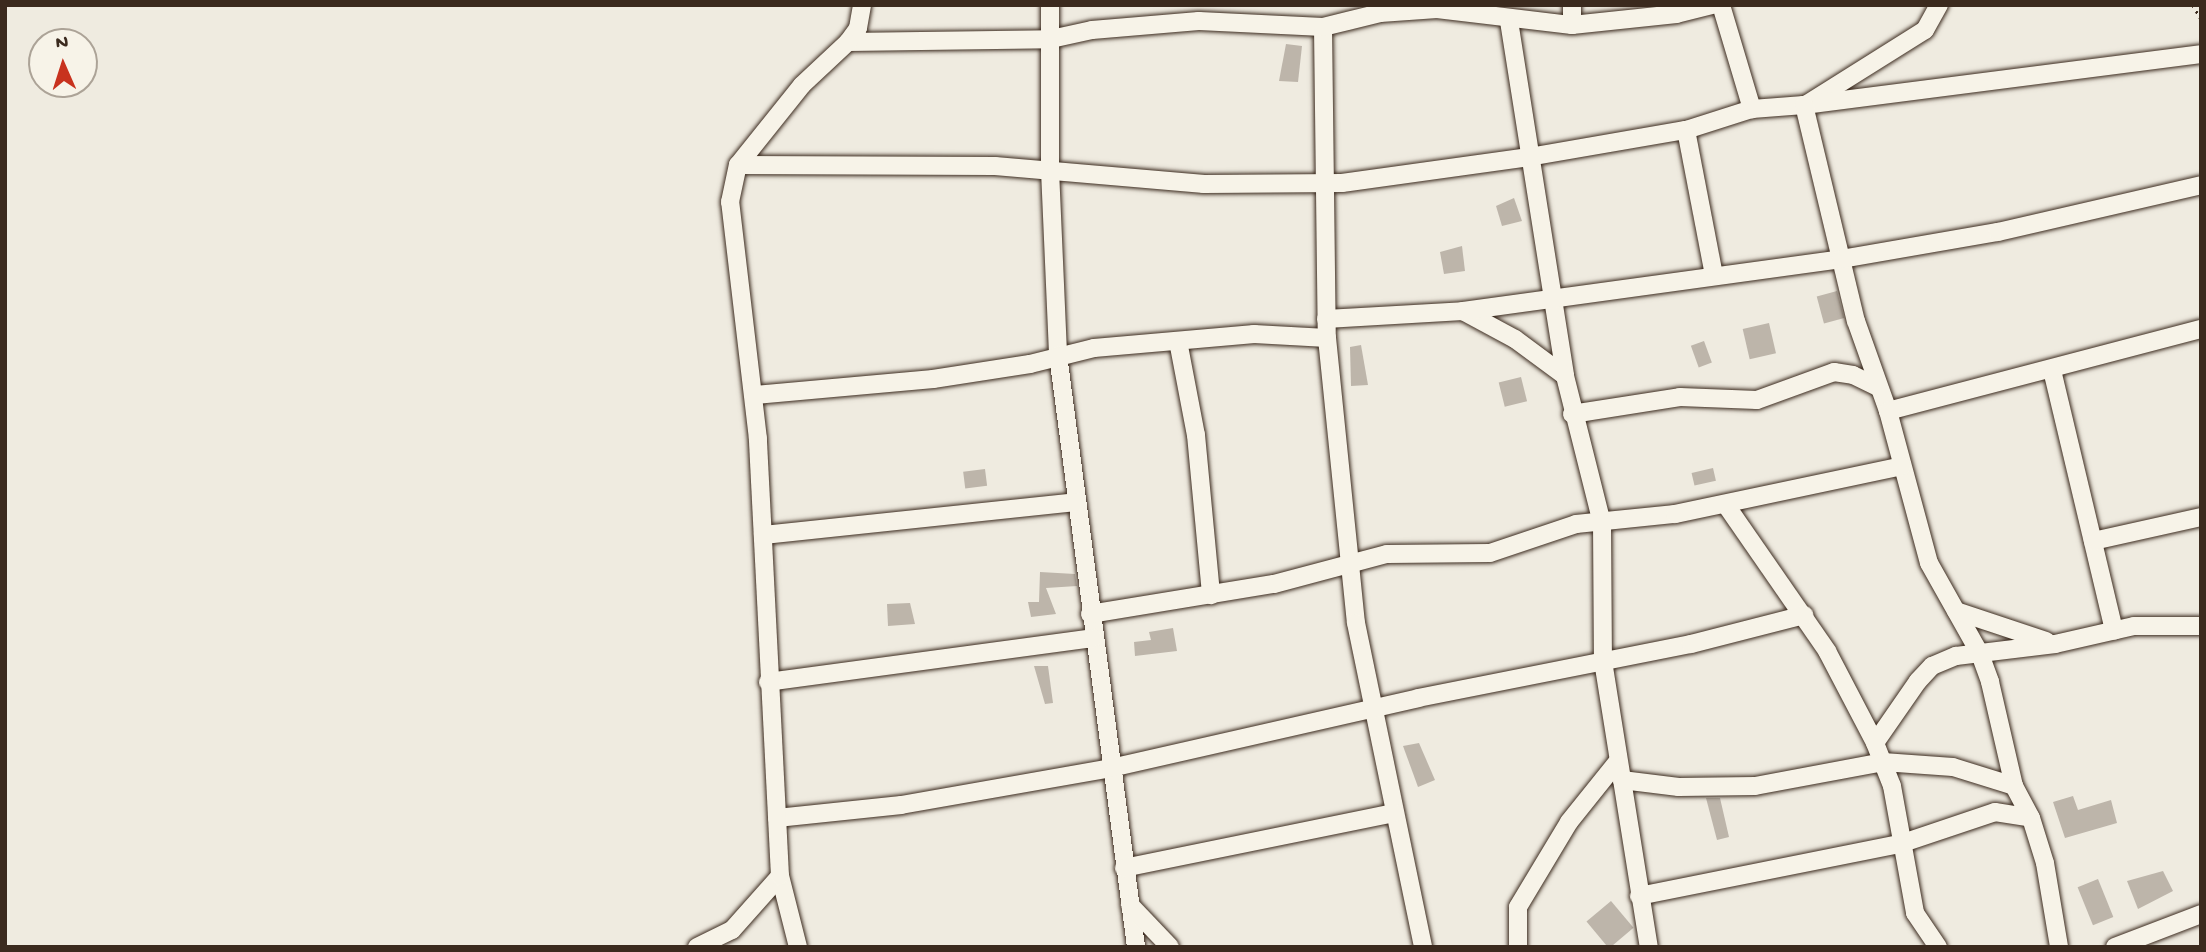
<!DOCTYPE html>
<style>
body{margin:0}
#map{position:relative;width:2206px;height:952px;overflow:hidden;background:#efebe0;font-family:"Gochi Hand",sans-serif}
div>[style]{position:absolute}
.building>*{inset:0;background:#bdb5aa;transform-origin:0 0}
.path>*{height:2.5px;margin-top:-1.25px;transform-origin:0;background:repeating-linear-gradient(90deg,#3b2a1e 0 2px,transparent 0 7px)}
.roads{filter:drop-shadow(0 0 2px #3b2a1e) drop-shadow(0 0 2px #3b2a1e)}
.minor>*{height:18px;margin:-9px;padding:0 9px;transform-origin:9px;border-radius:9px;background:#f7f3e8}
span{translate:-50% -50%;white-space:nowrap;text-align:center;line-height:1.15;-webkit-text-stroke:5px #f7f3e8;paint-order:stroke}
.frame{position:absolute;inset:0;border:7px solid #3b2a1e;pointer-events:none}
.north{position:absolute;left:28px;top:28px;width:70px;height:70px;box-sizing:border-box;background:#f7f3e8;border:2px solid #aca397;border-radius:50%;rotate:357deg;font-size:19px;font-weight:700;line-height:28px;text-align:center;color:#3b2a1e}
.north::after{content:'';display:block;margin:auto;width:24px;height:32px;background:#c8321e;clip-path:polygon(50% 0,100% 100%,50% 72%,0 100%)}
</style>
<div id="map">
<div class="building">
<i style="clip-path:polygon(1286px 44px,1302px 46px,1298px 82px,1279px 81px)"></i>
<i style="clip-path:polygon(1514px 198px,1522px 221px,1502px 226px,1496px 206px)"></i>
<i style="clip-path:polygon(1462px 246px,1465px 271px,1444px 274px,1440px 252px)"></i>
<i style="left:1837px;top:291px;width:28px;height:21px;rotate:75deg"></i>
<i style="left:1769px;top:323px;width:31px;height:27px;rotate:77deg"></i>
<i style="left:1704px;top:341px;width:23px;height:14px;rotate:70deg"></i>
<i style="clip-path:polygon(1361px 345px,1368px 385px,1351px 386px,1350px 347px)"></i>
<i style="left:1521px;top:377px;width:25px;height:23px;rotate:76deg"></i>
<i style="left:1713px;top:468px;width:13px;height:22px;rotate:77deg"></i>
<i style="left:985px;top:469px;width:17px;height:22px;rotate:83deg"></i>
<i style="clip-path:polygon(1040px 572px,1075px 574px,1077px 586px,1046px 588px,1056px 614px,1031px 617px,1028px 602px,1039px 602px)"></i>
<i style="clip-path:polygon(910px 603px,915px 624px,888px 626px,887px 604px)"></i>
<i style="clip-path:polygon(1173px 628px,1177px 651px,1135px 656px,1134px 642px,1151px 640px,1149px 632px)"></i>
<i style="clip-path:polygon(1034px 666px,1048px 666px,1053px 703px,1045px 704px)"></i>
<i style="clip-path:polygon(1419px 743px,1435px 780px,1418px 787px,1403px 746px)"></i>
<i style="clip-path:polygon(2073px 796px,2078px 810px,2111px 800px,2117px 823px,2065px 838px,2053px 802px)"></i>
<i style="clip-path:polygon(1706px 798px,1720px 798px,1729px 837px,1717px 840px)"></i>
<i style="clip-path:polygon(2163px 871px,2173px 891px,2138px 909px,2127px 881px)"></i>
<i style="left:2098px;top:879px;width:41px;height:22px;rotate:68deg"></i>
<i style="left:1611px;top:901px;width:35px;height:32px;rotate:50deg"></i>
</div>
<div class="path">
<i style="left:2193px;top:5px;width:16px;rotate:60deg"></i>
</div>
<div class="roads">
<div class="minor">
<i style="left:1050px;top:5px;width:165px;rotate:90deg"></i>
<i style="left:1050px;top:170px;width:185px;rotate:87.5deg"></i>
<i style="left:1058px;top:355px;width:597px;rotate:82.49deg"></i>
<i style="left:1572px;top:5px;width:20px;rotate:90deg"></i>
<i style="left:1721px;top:5px;width:109px;rotate:73.4deg"></i>
<i style="left:1509px;top:21px;width:359px;rotate:81deg"></i>
<i style="left:1565px;top:376px;width:152px;rotate:75.9deg"></i>
<i style="left:1602px;top:523px;width:138px;rotate:89.6deg"></i>
<i style="left:1603px;top:661px;width:290px;rotate:80.9deg"></i>
<i style="left:1323px;top:27px;width:311px;rotate:89.3deg"></i>
<i style="left:1327px;top:338px;width:286px;rotate:84.2deg"></i>
<i style="left:1356px;top:623px;width:331px;rotate:78.3deg"></i>
<i style="left:848px;top:42px;width:203px;rotate:-0.8deg"></i>
<i style="left:1051px;top:39px;width:42px;rotate:-12.4deg"></i>
<i style="left:1092px;top:30px;width:107px;rotate:-4.8deg"></i>
<i style="left:1199px;top:21px;width:124px;rotate:2.8deg"></i>
<i style="left:1323px;top:27px;width:59px;rotate:-13.8deg"></i>
<i style="left:1380px;top:13px;width:57px;rotate:-4deg"></i>
<i style="left:1437px;top:9px;width:136px;rotate:6.8deg"></i>
<i style="left:1572px;top:25px;width:105px;rotate:-6deg"></i>
<i style="left:1676px;top:14px;width:37px;rotate:-14deg"></i>
<i style="left:1807px;top:104px;width:139px;rotate:-32.1deg"></i>
<i style="left:1925px;top:30px;width:29px;rotate:-61deg"></i>
<i style="left:1804px;top:105px;width:400px;rotate:-7.3deg"></i>
<i style="left:1686px;top:130px;width:148px;rotate:79.1deg"></i>
<i style="left:738px;top:165px;width:257px;rotate:0.2deg"></i>
<i style="left:995px;top:166px;width:210px;rotate:4.9deg"></i>
<i style="left:1204px;top:184px;width:138px;rotate:-0.4deg"></i>
<i style="left:1342px;top:183px;width:189px;rotate:-7.9deg"></i>
<i style="left:1529px;top:157px;width:159px;rotate:-9.8deg"></i>
<i style="left:1686px;top:130px;width:69px;rotate:-17.7deg"></i>
<i style="left:1752px;top:109px;width:52px;rotate:-4.4deg"></i>
<i style="left:1804px;top:105px;width:222px;rotate:76.5deg"></i>
<i style="left:1856px;top:321px;width:96px;rotate:70.4deg"></i>
<i style="left:1888px;top:411px;width:157px;rotate:74.9deg"></i>
<i style="left:1929px;top:563px;width:104px;rotate:60.7deg"></i>
<i style="left:1980px;top:654px;width:30px;rotate:70deg"></i>
<i style="left:1990px;top:682px;width:107px;rotate:77deg"></i>
<i style="left:2014px;top:786px;width:36px;rotate:62deg"></i>
<i style="left:2031px;top:818px;width:47px;rotate:72.7deg"></i>
<i style="left:2045px;top:863px;width:85px;rotate:80.5deg"></i>
<i style="left:1463px;top:311px;width:59px;rotate:28.3deg"></i>
<i style="left:1515px;top:339px;width:62px;rotate:36.5deg"></i>
<i style="left:1326px;top:319px;width:137px;rotate:-3.3deg"></i>
<i style="left:1463px;top:311px;width:382px;rotate:-7.8deg"></i>
<i style="left:1841px;top:259px;width:159px;rotate:-9.8deg"></i>
<i style="left:1998px;top:232px;width:208px;rotate:-13deg"></i>
<i style="left:1178px;top:341px;width:96px;rotate:79.2deg"></i>
<i style="left:1196px;top:435px;width:161px;rotate:84.6deg"></i>
<i style="left:2052px;top:370px;width:268px;rotate:76.6deg"></i>
<i style="left:755px;top:395px;width:179px;rotate:-5.1deg"></i>
<i style="left:933px;top:379px;width:98px;rotate:-8.8deg"></i>
<i style="left:1030px;top:364px;width:66px;rotate:-14deg"></i>
<i style="left:1094px;top:348px;width:161px;rotate:-5deg"></i>
<i style="left:1254px;top:334px;width:73px;rotate:3.1deg"></i>
<i style="left:1888px;top:411px;width:324px;rotate:-14.7deg"></i>
<i style="left:1572px;top:414px;width:109px;rotate:-8.9deg"></i>
<i style="left:1680px;top:397px;width:77px;rotate:2.2deg"></i>
<i style="left:1757px;top:400px;width:82px;rotate:-20deg"></i>
<i style="left:1834px;top:372px;width:19px;rotate:9deg"></i>
<i style="left:1853px;top:375px;width:28px;rotate:26deg"></i>
<i style="left:1726px;top:505px;width:178px;rotate:55.3deg"></i>
<i style="left:1827px;top:651px;width:104px;rotate:62.4deg"></i>
<i style="left:1875px;top:743px;width:46px;rotate:68.4deg"></i>
<i style="left:1892px;top:786px;width:129px;rotate:79.7deg"></i>
<i style="left:1915px;top:913px;width:41px;rotate:55.9deg"></i>
<i style="left:763px;top:535px;width:315px;rotate:-6deg"></i>
<i style="left:2093px;top:541px;width:111px;rotate:-12.5deg"></i>
<i style="left:1956px;top:611px;width:95px;rotate:18.4deg"></i>
<i style="left:1090px;top:614px;width:186px;rotate:-9.3deg"></i>
<i style="left:1274px;top:584px;width:117px;rotate:-14.9deg"></i>
<i style="left:1387px;top:554px;width:103px;rotate:-0.6deg"></i>
<i style="left:1490px;top:553px;width:91px;rotate:-18.6deg"></i>
<i style="left:1576px;top:524px;width:100px;rotate:-5.8deg"></i>
<i style="left:1675px;top:514px;width:232px;rotate:-11.9deg"></i>
<i style="left:768px;top:682px;width:328px;rotate:-7.7deg"></i>
<i style="left:1875px;top:743px;width:75px;rotate:-55.3deg"></i>
<i style="left:1918px;top:681px;width:21px;rotate:-47deg"></i>
<i style="left:1932px;top:666px;width:26px;rotate:-23deg"></i>
<i style="left:1956px;top:656px;width:100px;rotate:-6.9deg"></i>
<i style="left:2055px;top:644px;width:81px;rotate:-12.8deg"></i>
<i style="left:2134px;top:626px;width:67px"></i>
<i style="left:1622px;top:780px;width:57px;rotate:7deg"></i>
<i style="left:1679px;top:787px;width:76px;rotate:-0.8deg"></i>
<i style="left:1755px;top:786px;width:130px;rotate:-10.6deg"></i>
<i style="left:1883px;top:762px;width:70px;rotate:4.1deg"></i>
<i style="left:1953px;top:767px;width:64px;rotate:17.3deg"></i>
<i style="left:777px;top:818px;width:125px;rotate:-6deg"></i>
<i style="left:901px;top:805px;width:213px;rotate:-10deg"></i>
<i style="left:1111px;top:768px;width:315px;rotate:-12.8deg"></i>
<i style="left:1418px;top:698px;width:278px;rotate:-11.2deg"></i>
<i style="left:1691px;top:644px;width:117px;rotate:-14.4deg"></i>
<i style="left:1124px;top:868px;width:276px;rotate:-11.5deg"></i>
<i style="left:1639px;top:896px;width:266px;rotate:-11.3deg"></i>
<i style="left:1900px;top:844px;width:100px;rotate:-18.6deg"></i>
<i style="left:1995px;top:812px;width:36px;rotate:9deg"></i>
<i style="left:1130px;top:905px;width:58px;rotate:46.4deg"></i>
<i style="left:697px;top:947px;width:39px;rotate:-26deg"></i>
<i style="left:732px;top:930px;width:72px;rotate:-48.4deg"></i>
<i style="left:798px;top:947px;width:73px;rotate:-104.2deg"></i>
<i style="left:780px;top:876px;width:438px;rotate:-92.9deg"></i>
<i style="left:758px;top:439px;width:239px;rotate:-96.7deg"></i>
<i style="left:730px;top:202px;width:38px;rotate:-78deg"></i>
<i style="left:738px;top:165px;width:102px;rotate:-51.3deg"></i>
<i style="left:802px;top:85px;width:63px;rotate:-43.1deg"></i>
<i style="left:848px;top:42px;width:17px;rotate:-54deg"></i>
<i style="left:858px;top:28px;width:23px;rotate:-80deg"></i>
<i style="left:1518px;top:947px;width:40px;rotate:-90deg"></i>
<i style="left:1518px;top:907px;width:99px;rotate:-59deg"></i>
<i style="left:1569px;top:822px;width:78px;rotate:-51.2deg"></i>
<i style="left:2115px;top:947px;width:92px;rotate:-21deg"></i>
</div>
</div>
<div class="frame"></div>
<div class="north">N</div>
</div>
